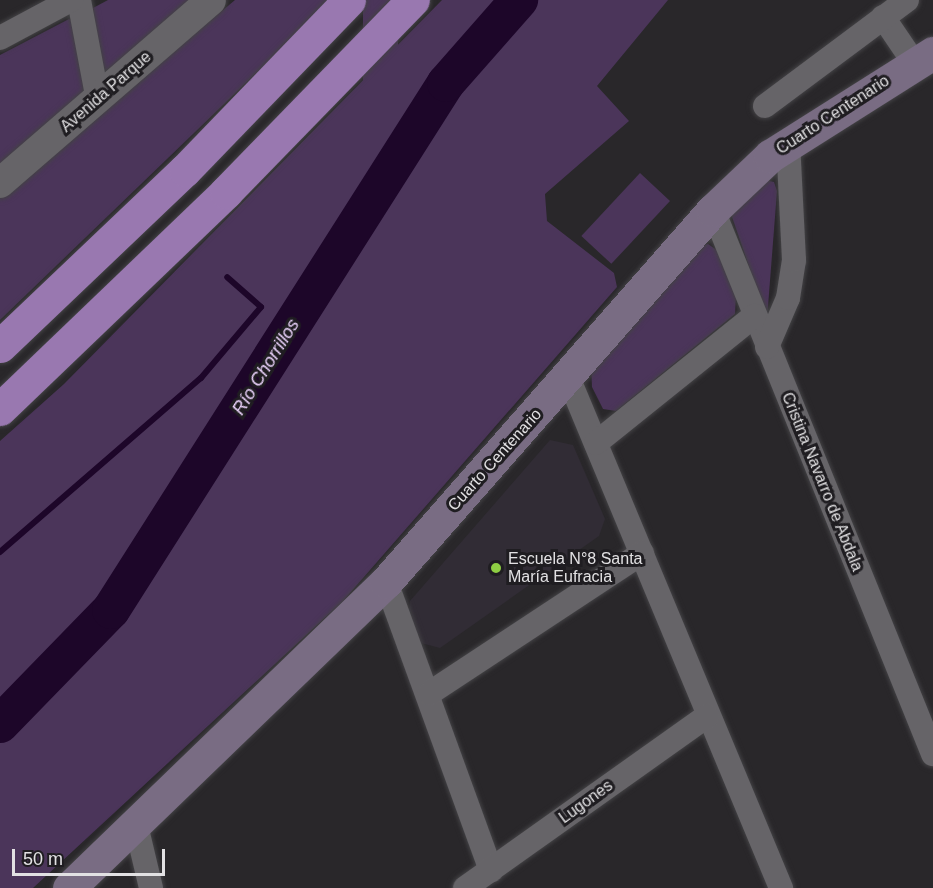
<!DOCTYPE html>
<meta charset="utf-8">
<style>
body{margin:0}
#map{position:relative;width:933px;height:888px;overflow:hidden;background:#29272a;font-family:Helvetica,sans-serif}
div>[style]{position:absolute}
.built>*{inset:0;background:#312c35}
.green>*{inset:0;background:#4b355a;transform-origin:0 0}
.stream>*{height:6px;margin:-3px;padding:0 3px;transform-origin:3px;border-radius:3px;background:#1d0629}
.river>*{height:38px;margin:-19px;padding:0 19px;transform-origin:19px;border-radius:19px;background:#1d0629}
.roads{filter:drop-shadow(0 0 2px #434245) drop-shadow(0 0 2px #434245)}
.minor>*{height:24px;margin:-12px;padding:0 12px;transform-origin:12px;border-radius:12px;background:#666468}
.tertiary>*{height:30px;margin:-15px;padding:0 15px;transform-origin:15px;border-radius:15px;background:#666468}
.secondary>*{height:33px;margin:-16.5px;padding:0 16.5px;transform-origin:16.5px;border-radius:16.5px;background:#796c83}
.trunk>*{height:33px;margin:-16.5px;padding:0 16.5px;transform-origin:16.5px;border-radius:16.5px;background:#9978b0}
.dots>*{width:16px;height:16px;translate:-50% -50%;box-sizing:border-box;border:3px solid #1f1d21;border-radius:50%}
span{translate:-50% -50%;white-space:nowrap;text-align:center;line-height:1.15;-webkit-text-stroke:6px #1f1d21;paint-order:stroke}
.street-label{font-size:16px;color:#e2e1e3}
.poi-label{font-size:16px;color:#e2e1e3}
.left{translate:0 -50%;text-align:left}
.water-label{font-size:18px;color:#ebd3fc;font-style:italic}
.scale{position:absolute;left:12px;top:849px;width:153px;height:27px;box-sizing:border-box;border:3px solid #e2e1e3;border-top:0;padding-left:8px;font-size:18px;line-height:21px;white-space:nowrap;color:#e2e1e3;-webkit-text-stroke:4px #1f1d21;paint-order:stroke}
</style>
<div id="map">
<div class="built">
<i style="clip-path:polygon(550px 440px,573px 445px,605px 519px,599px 536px,440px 648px,421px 643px,409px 616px,410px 601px)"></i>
</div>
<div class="green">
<i style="clip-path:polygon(108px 0,198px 0,104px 79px,93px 8px)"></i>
<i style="clip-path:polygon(235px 0,332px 0,0 320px,0 198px)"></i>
<i style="left:363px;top:0;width:35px;height:512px"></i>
<i style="clip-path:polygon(442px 0,668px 0,597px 86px,629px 121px,545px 194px,547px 221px,614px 273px,617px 287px,343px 601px,33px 888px,0 888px,0 441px,64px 384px)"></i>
<i style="clip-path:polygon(69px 19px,76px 24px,86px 86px,78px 101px,0 167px,0 55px)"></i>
<i style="left:640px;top:173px;width:41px;height:86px;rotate:43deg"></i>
<i style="clip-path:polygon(765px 180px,774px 182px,777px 191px,767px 319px,732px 217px,733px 207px)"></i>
<i style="clip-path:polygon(708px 244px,718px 251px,736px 296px,735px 314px,616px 411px,603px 409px,592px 387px,591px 367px,698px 246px)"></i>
</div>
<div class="stream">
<i style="left:0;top:552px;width:266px;rotate:-40.9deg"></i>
<i style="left:201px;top:378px;width:93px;rotate:-49.8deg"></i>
<i style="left:261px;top:307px;width:45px;rotate:-138.6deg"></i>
</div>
<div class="river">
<i style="left:0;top:724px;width:159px;rotate:-45.8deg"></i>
<i style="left:111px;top:610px;width:624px;rotate:-57.56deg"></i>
<i style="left:446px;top:83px;width:111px;rotate:-48.7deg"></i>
</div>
<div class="roads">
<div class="minor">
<i style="left:79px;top:0;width:103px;rotate:79.3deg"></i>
<i style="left:883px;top:17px;width:57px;rotate:55.8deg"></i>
<i style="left:0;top:38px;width:81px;rotate:-28.2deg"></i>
<i style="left:765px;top:106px;width:177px;rotate:-36.7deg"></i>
<i style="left:713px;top:210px;width:587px;rotate:67.98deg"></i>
<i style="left:767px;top:347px;width:53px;rotate:-66.8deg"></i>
<i style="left:788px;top:298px;width:38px;rotate:-81deg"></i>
<i style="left:794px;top:260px;width:117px;rotate:-92.9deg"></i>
<i style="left:568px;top:377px;width:554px;rotate:67.37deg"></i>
<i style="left:596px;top:443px;width:203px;rotate:-38.8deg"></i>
<i style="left:386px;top:582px;width:307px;rotate:70deg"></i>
<i style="left:430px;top:693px;width:254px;rotate:-33.4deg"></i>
<i style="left:136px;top:825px;width:65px;rotate:76.6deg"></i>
<i style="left:465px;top:888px;width:297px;rotate:-35.4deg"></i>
</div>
<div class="tertiary">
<i style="left:0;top:183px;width:279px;rotate:-40.9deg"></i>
</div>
<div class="secondary">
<i style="left:69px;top:888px;width:441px;rotate:-44deg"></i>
<i style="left:386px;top:582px;width:495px;rotate:-48.7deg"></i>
<i style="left:713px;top:210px;width:79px;rotate:-43.5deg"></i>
<i style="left:770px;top:156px;width:193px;rotate:-32.3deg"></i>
</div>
<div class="trunk">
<i style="left:0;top:346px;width:255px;rotate:-43.6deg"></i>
<i style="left:185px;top:170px;width:236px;rotate:-46deg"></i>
<i style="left:0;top:409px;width:313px;rotate:-43.8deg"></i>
<i style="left:226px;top:192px;width:268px;rotate:-45.8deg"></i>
</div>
</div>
<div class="dots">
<i style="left:496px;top:568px;background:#8ece43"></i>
</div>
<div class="street-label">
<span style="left:106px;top:92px;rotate:-41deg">Avenida Parque</span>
<span style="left:833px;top:115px;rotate:-33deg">Cuarto Centenario</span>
<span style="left:495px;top:460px;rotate:-48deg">Cuarto Centenario</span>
<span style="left:822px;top:482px;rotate:68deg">Cristina Navarro de Abdala</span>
<span style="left:586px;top:802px;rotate:-36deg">Lugones</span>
</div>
<div class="poi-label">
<span class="left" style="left:508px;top:568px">Escuela N°8 Santa<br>María Eufracia</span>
</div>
<div class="water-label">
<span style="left:266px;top:367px;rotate:-58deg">Río Chorrillos</span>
</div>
<div class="scale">50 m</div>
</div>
